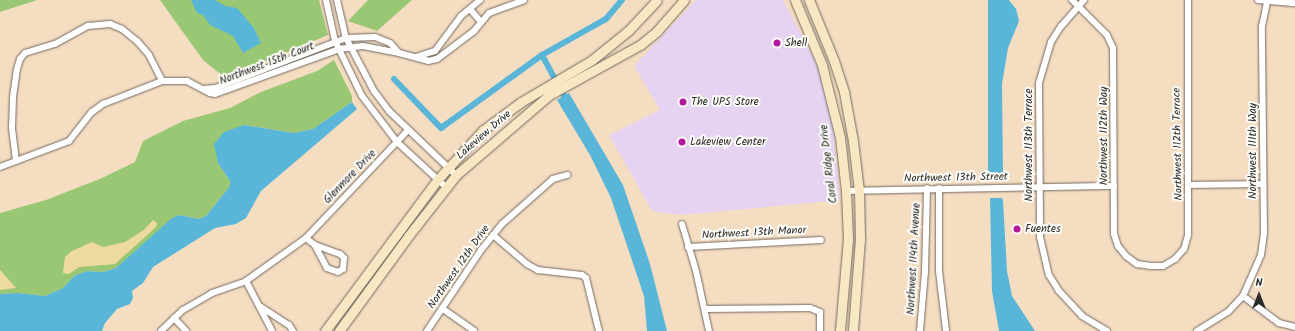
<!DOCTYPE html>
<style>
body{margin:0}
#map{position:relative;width:1295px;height:331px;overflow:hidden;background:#f5ddc2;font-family:Kalam,sans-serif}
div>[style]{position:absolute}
.built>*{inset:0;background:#e5d3f1}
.green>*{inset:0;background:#9ac774}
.sand>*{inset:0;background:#eeda9e}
.water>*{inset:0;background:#5ab6d8}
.canal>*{height:6px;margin:-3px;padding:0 3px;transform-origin:3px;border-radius:3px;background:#5ab6d8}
.roads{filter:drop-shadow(0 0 1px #726960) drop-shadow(0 0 1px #726960)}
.street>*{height:6px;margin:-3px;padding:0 3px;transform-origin:3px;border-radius:3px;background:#fff}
.secondary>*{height:9px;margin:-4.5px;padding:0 4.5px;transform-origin:4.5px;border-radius:4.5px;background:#f7e8c3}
.dots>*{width:11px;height:11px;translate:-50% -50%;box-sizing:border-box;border:2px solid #fdfcf7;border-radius:50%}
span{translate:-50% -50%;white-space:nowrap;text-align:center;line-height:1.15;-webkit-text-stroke:4px #fdfcf7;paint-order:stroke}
.poi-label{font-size:11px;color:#2b2b2b}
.left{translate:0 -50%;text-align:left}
.street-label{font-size:11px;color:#2b2b2b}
.north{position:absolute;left:1239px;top:275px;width:40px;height:40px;-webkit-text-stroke:3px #fdfcf7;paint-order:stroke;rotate:0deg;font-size:11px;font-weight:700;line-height:16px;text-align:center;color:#2b2b2b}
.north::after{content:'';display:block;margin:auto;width:14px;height:18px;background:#2b2b2b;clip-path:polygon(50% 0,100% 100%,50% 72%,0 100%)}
</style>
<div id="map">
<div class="built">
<i style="clip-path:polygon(696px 0,783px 0,814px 58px,831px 106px,840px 200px,681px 215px,652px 211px,609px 135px,660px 110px,634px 66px)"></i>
</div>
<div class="green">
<i style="clip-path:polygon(0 0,37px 0,0 12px)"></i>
<i style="clip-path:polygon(160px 0,319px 0,328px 35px,225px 78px,203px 60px)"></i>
<i style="clip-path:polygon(368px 0,412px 0,377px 31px,348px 21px)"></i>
<i style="clip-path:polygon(334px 60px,352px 96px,352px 102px,313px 129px,294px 133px,244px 125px,218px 163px,230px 181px,230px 186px,206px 216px,199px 219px,179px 215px,116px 268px,103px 272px,87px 271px,74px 276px,63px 288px,45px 296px,18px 293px,0 294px,0 213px,46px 200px,102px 178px,135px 162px,143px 141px,183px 121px,230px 108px,261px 92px,317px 71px)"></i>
</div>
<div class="sand">
<i style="clip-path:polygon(153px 220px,157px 223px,156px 227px,115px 264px,79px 267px,69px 274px,63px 273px,65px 257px,72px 251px,92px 242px,103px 247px,125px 242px,144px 230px)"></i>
<i style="clip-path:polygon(0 270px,1px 271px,16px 288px,0 290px)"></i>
</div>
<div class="water">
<i style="clip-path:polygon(191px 0,215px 0,225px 6px,237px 8px,254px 28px,261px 43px,243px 53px,233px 36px,210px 25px,203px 15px,197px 13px)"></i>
<i style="clip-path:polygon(988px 0,1009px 0,1016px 9px,1019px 21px,1008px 48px,1002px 84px,1003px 174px,990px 174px,988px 172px)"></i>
<i style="clip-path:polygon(569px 93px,623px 185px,650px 264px,667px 331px,647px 331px,644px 296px,611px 198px,590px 155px,557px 100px)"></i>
<i style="clip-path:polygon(352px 102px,357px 109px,261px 191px,246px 218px,236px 224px,215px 228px,153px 267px,143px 283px,132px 291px,133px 298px,130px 304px,117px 309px,105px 323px,102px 331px,0 331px,0 294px,18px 293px,45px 296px,63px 288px,74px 276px,87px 271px,103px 272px,116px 268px,172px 218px,179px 215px,199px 219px,206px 216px,230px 186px,230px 181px,218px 163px,214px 144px,224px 132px,244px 125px,294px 133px,313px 129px)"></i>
<i style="clip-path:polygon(990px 198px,1002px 198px,1003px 201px,1007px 271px,1012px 296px,1035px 331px,999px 331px,992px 291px)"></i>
</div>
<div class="canal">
<i style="left:542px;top:55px;width:47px;rotate:61.8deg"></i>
<i style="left:394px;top:79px;width:68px;rotate:46.2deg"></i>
<i style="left:441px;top:128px;width:125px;rotate:-35.9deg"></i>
<i style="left:542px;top:55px;width:73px;rotate:-29.4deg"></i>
<i style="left:606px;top:19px;width:25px;rotate:-50deg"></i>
</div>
<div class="roads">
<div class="street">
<i style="left:326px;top:0;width:42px;rotate:77.6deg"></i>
<i style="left:335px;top:41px;width:61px;rotate:63.9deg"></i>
<i style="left:362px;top:96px;width:58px;rotate:52.7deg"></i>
<i style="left:397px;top:142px;width:67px;rotate:42.6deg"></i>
<i style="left:337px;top:0;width:39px;rotate:77deg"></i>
<i style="left:346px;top:38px;width:60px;rotate:62.2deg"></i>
<i style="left:374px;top:91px;width:25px;rotate:53deg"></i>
<i style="left:389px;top:111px;width:93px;rotate:43.7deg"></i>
<i style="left:1072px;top:0;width:49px;rotate:45deg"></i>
<i style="left:1107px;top:35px;width:14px;rotate:65deg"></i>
<i style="left:1113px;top:48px;width:186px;rotate:89.7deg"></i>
<i style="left:1114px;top:234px;width:13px;rotate:72deg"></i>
<i style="left:1118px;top:246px;width:13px;rotate:51deg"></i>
<i style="left:1126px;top:256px;width:14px;rotate:36deg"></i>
<i style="left:1137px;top:264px;width:14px;rotate:8deg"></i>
<i style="left:1151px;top:266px;width:12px"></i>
<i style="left:1163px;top:266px;width:14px;rotate:-30deg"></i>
<i style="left:1175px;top:259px;width:13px;rotate:-48deg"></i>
<i style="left:1184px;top:249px;width:15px;rotate:-74deg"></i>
<i style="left:1188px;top:235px;width:235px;rotate:-90deg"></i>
<i style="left:1084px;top:0;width:35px;rotate:131deg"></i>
<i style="left:1061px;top:26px;width:19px;rotate:122deg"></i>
<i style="left:1051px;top:42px;width:43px;rotate:106.3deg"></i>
<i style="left:1039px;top:83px;width:154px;rotate:89.6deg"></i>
<i style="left:1040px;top:237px;width:39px;rotate:77deg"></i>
<i style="left:1049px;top:275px;width:19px;rotate:58deg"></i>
<i style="left:1059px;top:291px;width:34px;rotate:47deg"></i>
<i style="left:1082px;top:316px;width:29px;rotate:31deg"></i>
<i style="left:1258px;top:0;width:37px;rotate:5deg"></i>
<i style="left:470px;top:9px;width:17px;rotate:50deg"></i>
<i style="left:399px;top:53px;width:30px;rotate:15deg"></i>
<i style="left:428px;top:61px;width:9px;rotate:-13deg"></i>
<i style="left:437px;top:59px;width:46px;rotate:-37.1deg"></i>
<i style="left:474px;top:31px;width:23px;rotate:-50deg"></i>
<i style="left:489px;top:13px;width:37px;rotate:-20deg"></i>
<i style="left:416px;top:57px;width:20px;rotate:-18deg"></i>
<i style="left:435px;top:51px;width:44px;rotate:-53.4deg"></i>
<i style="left:461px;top:16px;width:25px;rotate:-40deg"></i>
<i style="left:16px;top:161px;width:34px;rotate:-97deg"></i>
<i style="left:12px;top:127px;width:30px;rotate:-88deg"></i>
<i style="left:13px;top:97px;width:28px;rotate:-82deg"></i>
<i style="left:17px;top:69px;width:10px;rotate:-73deg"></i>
<i style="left:20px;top:59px;width:8px;rotate:-50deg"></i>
<i style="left:25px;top:53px;width:31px;rotate:-17deg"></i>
<i style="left:55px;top:44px;width:38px;rotate:-29deg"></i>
<i style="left:88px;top:26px;width:22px;rotate:-5deg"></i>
<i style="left:110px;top:24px;width:13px;rotate:23deg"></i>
<i style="left:122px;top:29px;width:19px;rotate:39deg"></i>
<i style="left:137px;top:41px;width:18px;rotate:49deg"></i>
<i style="left:149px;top:55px;width:29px;rotate:63deg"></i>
<i style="left:0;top:167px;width:74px;rotate:-20.6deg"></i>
<i style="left:69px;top:141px;width:37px;rotate:-52deg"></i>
<i style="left:92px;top:112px;width:14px;rotate:-36deg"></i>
<i style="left:103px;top:104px;width:63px;rotate:-21.3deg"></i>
<i style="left:162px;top:81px;width:25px"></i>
<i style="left:187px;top:81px;width:26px;rotate:28deg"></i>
<i style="left:210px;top:93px;width:5px;rotate:11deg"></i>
<i style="left:215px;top:94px;width:132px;rotate:-19.9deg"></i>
<i style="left:339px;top:49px;width:24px;rotate:-7deg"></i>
<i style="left:363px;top:46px;width:37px;rotate:11deg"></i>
<i style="left:399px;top:53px;width:13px;rotate:-132deg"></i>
<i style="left:390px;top:43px;width:16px;rotate:-158deg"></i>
<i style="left:375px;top:37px;width:29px;rotate:178deg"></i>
<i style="left:346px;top:38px;width:140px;rotate:159.1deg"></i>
<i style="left:215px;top:88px;width:12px;rotate:175deg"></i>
<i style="left:1190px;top:185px;width:72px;rotate:-0.8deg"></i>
<i style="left:939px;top:188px;width:83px;rotate:90deg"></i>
<i style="left:939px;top:271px;width:60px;rotate:83.3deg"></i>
<i style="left:846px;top:191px;width:268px;rotate:-1.1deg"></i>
<i style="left:682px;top:224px;width:49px;rotate:73.4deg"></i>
<i style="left:696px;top:271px;width:61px;rotate:77.8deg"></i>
<i style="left:493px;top:235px;width:45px;rotate:40.5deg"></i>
<i style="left:527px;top:264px;width:13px;rotate:29deg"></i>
<i style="left:538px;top:270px;width:44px;rotate:6.5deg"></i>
<i style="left:582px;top:275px;width:5px;rotate:37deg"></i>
<i style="left:586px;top:278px;width:55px;rotate:76.2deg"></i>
<i style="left:306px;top:238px;width:11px;rotate:38deg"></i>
<i style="left:315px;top:245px;width:27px;rotate:20deg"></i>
<i style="left:340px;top:254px;width:6px;rotate:45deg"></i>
<i style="left:344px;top:258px;width:11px;rotate:95deg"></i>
<i style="left:343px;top:269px;width:6px;rotate:149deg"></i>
<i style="left:338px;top:272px;width:12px;rotate:-160deg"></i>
<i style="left:327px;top:268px;width:26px;rotate:-118deg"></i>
<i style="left:688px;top:247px;width:133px;rotate:-3deg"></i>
<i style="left:246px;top:281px;width:56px;rotate:62.5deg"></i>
<i style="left:1243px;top:296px;width:45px;rotate:36.9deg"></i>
<i style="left:1279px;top:323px;width:16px;rotate:14deg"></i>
<i style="left:261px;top:307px;width:33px;rotate:33deg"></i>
<i style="left:289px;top:325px;width:7px;rotate:56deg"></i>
<i style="left:443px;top:309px;width:38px;rotate:35deg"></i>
<i style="left:705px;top:309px;width:105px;rotate:-0.5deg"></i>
<i style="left:810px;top:308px;width:11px;rotate:22deg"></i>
<i style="left:820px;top:312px;width:19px;rotate:90deg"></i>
<i style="left:174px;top:318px;width:18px;rotate:47deg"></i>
<i style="left:161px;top:331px;width:30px;rotate:-44deg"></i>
<i style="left:183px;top:310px;width:34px;rotate:-30deg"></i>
<i style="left:212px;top:293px;width:36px;rotate:-19deg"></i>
<i style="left:246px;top:281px;width:74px;rotate:-35.6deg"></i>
<i style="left:306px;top:238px;width:149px;rotate:-46.6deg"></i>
<i style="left:427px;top:331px;width:97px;rotate:-56.3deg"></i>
<i style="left:481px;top:250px;width:33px;rotate:-51deg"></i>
<i style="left:502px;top:224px;width:68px;rotate:-41.4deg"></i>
<i style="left:553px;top:179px;width:15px;rotate:-16deg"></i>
<i style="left:920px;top:331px;width:59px;rotate:-85.2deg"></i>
<i style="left:925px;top:272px;width:84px;rotate:-88.6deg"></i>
<i style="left:1197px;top:331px;width:36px;rotate:-32deg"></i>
<i style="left:1228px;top:312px;width:22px;rotate:-47deg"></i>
<i style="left:1243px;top:296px;width:45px;rotate:-66.3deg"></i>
<i style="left:1261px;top:255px;width:22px;rotate:-82deg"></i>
<i style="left:1264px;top:233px;width:207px;rotate:-90.6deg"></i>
<i style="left:1262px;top:26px;width:24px;rotate:-78deg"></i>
</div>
<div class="secondary">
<i style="left:795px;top:0;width:70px;rotate:67.4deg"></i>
<i style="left:822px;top:65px;width:74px;rotate:76deg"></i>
<i style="left:840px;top:137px;width:54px;rotate:83.7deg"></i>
<i style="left:846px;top:191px;width:48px;rotate:87.6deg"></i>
<i style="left:848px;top:239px;width:92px;rotate:95deg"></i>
<i style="left:809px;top:0;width:66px;rotate:67.7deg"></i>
<i style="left:834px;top:61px;width:33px;rotate:72deg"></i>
<i style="left:844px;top:92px;width:50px;rotate:79.6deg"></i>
<i style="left:853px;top:141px;width:50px;rotate:83.2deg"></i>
<i style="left:859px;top:191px;width:48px;rotate:88.8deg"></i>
<i style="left:860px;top:239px;width:92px;rotate:94.4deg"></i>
<i style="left:325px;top:331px;width:189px;rotate:-53.4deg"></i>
<i style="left:438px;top:179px;width:67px;rotate:-47.4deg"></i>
<i style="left:483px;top:130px;width:47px;rotate:-36.4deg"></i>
<i style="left:521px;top:102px;width:82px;rotate:-30.6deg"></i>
<i style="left:592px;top:60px;width:46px;rotate:-38.9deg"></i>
<i style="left:628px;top:31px;width:42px;rotate:-46.9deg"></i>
<i style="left:339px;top:331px;width:119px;rotate:-53.9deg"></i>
<i style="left:409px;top:235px;width:76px;rotate:-51.9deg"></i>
<i style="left:456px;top:175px;width:123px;rotate:-40.7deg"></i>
<i style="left:549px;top:95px;width:104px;rotate:-28.8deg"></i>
<i style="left:640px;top:45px;width:22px;rotate:-39deg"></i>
<i style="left:657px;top:31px;width:41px;rotate:-48.9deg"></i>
</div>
</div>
<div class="dots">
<i style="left:777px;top:43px;background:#b5179e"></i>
<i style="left:683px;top:102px;background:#b5179e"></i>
<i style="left:682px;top:142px;background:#b5179e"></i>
<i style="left:1017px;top:229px;background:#b5179e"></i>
</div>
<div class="poi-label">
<span class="left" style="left:785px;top:43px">Shell</span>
<span class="left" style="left:691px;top:102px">The UPS Store</span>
<span class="left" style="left:690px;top:142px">Lakeview Center</span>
<span class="left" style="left:1025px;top:229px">Fuentes</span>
</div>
<div class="street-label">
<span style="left:267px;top:64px;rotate:-21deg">Northwest 15th Court</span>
<span style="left:484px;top:135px;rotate:-41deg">Lakeview Drive</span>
<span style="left:1104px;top:136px;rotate:-90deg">Northwest 112th Way</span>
<span style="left:1178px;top:144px;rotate:-91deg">Northwest 112th Terrace</span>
<span style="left:1029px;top:145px;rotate:-90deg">Northwest 113th Terrace</span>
<span style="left:1253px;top:151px;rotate:-90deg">Northwest 111th Way</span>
<span style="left:829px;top:164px;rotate:-97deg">Coral Ridge Drive</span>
<span style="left:350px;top:177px;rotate:-46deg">Glenmore Drive</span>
<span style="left:956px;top:178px;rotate:-1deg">Northwest 13th Street</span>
<span style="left:754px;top:233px;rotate:-3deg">Northwest 13th Manor</span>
<span style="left:914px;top:259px;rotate:-87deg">Northwest 114th Avenue</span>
<span style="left:459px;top:267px;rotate:-55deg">Northwest 12th Drive</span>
</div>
<div class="north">N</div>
</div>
